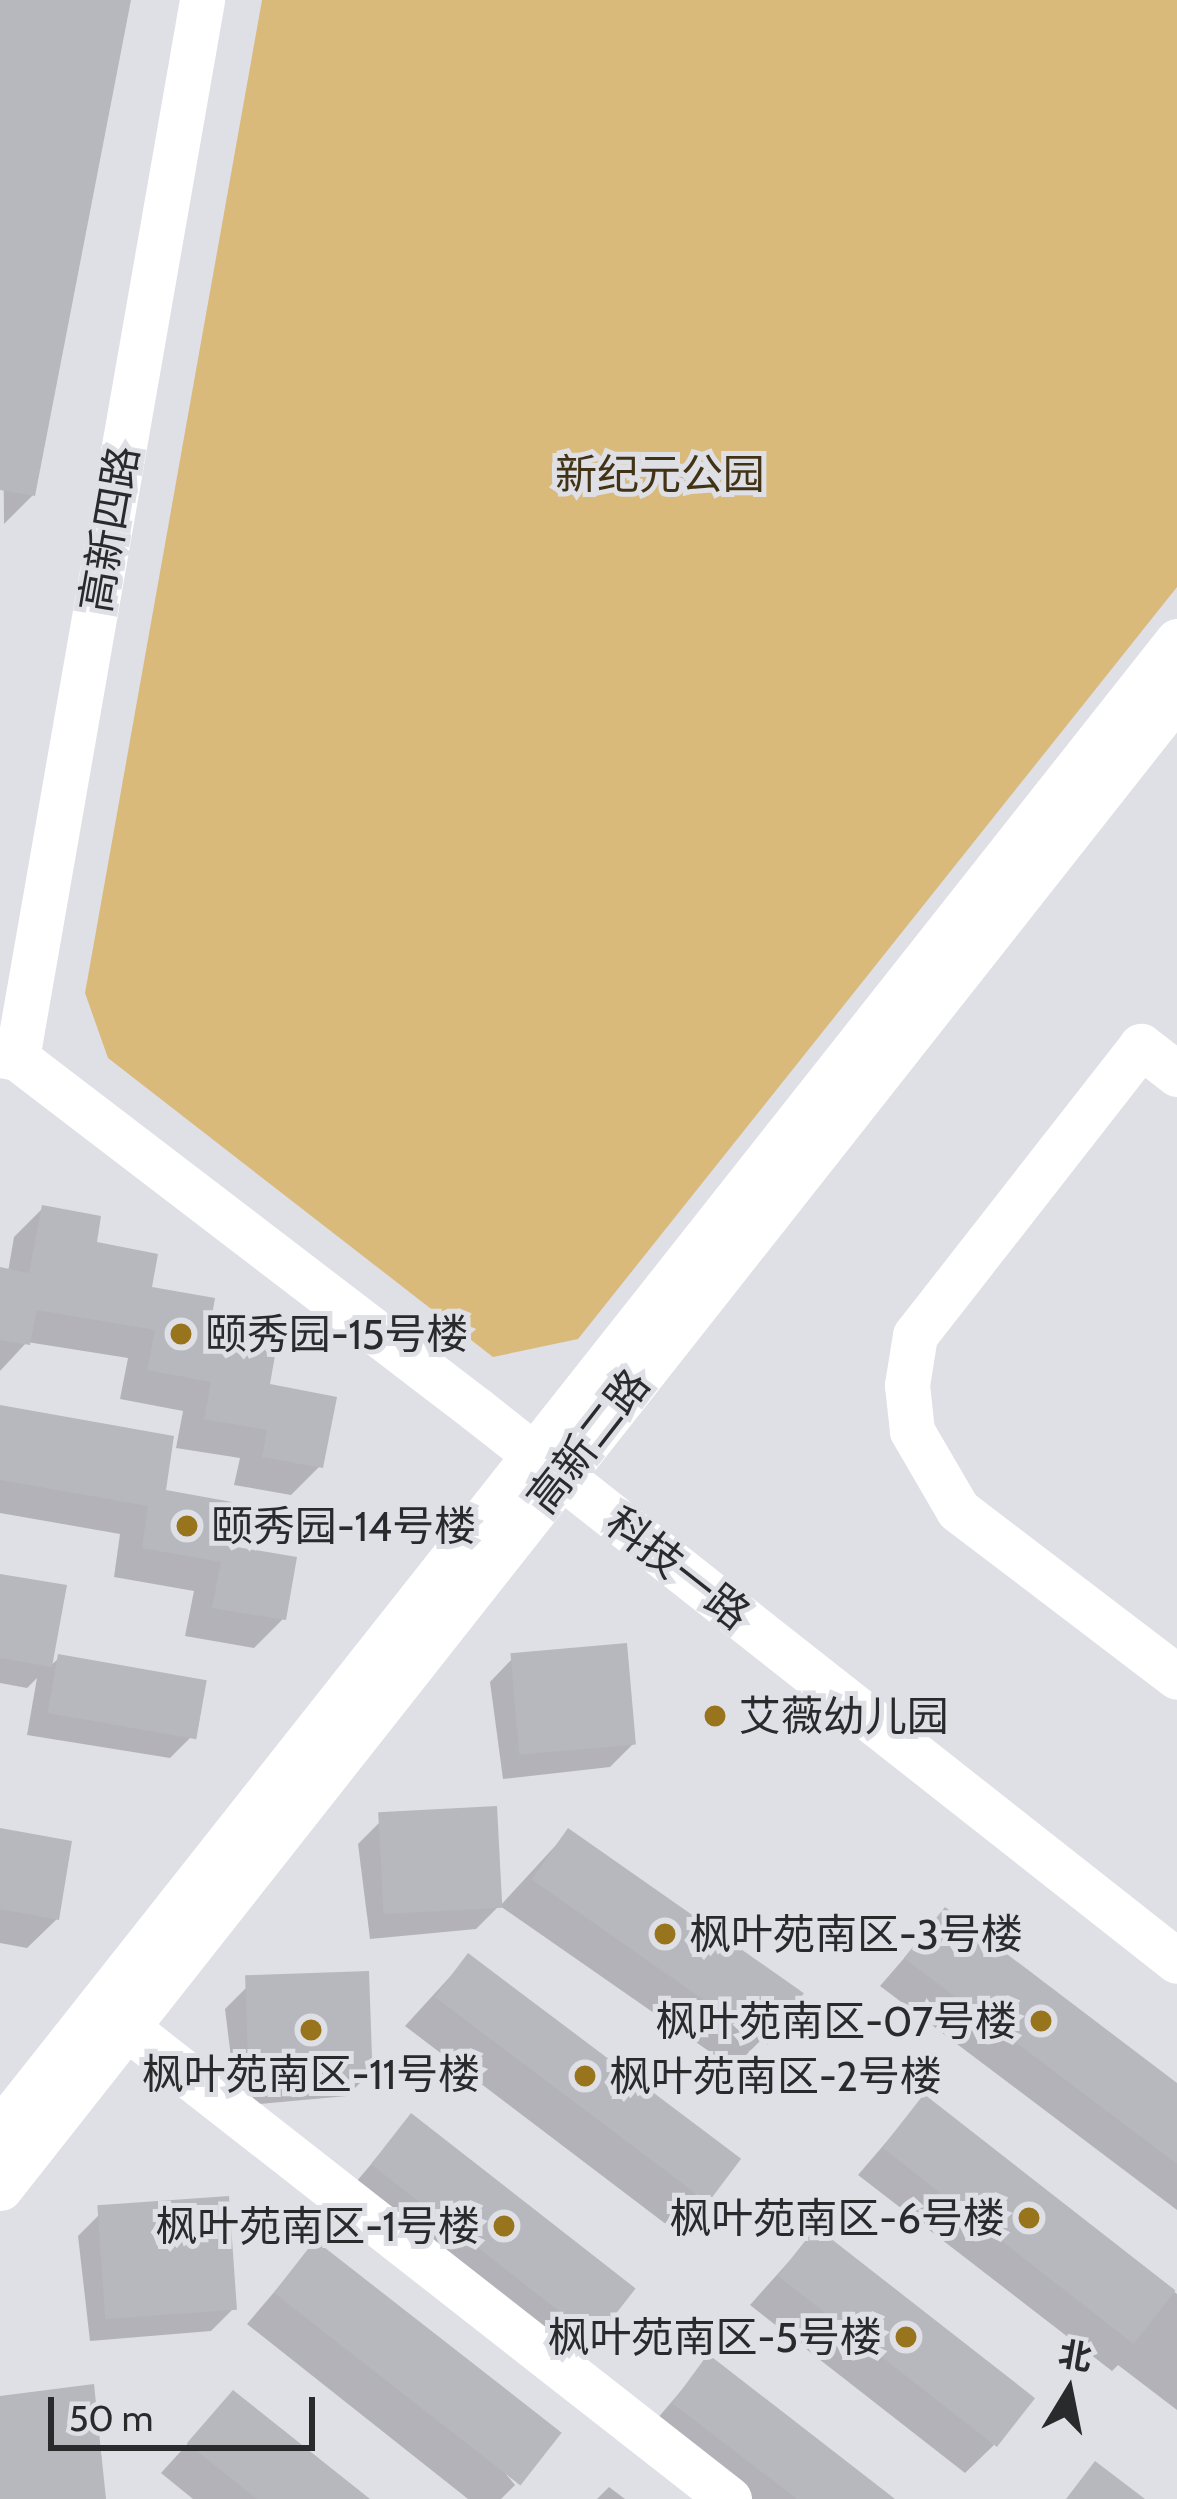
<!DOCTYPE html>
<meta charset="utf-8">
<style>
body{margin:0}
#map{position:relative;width:1177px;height:2499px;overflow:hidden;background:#dfdfe6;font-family:Cabin,"Noto Sans SC",sans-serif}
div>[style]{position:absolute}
.green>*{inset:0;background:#d9ba7b}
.shadow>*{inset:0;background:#0003}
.building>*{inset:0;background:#b7b8be;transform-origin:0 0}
.minor>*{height:45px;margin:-22.5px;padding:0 22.5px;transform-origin:22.5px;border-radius:22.5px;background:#fff}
.dots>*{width:33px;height:33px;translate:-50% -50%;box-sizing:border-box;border:6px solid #dfdfe6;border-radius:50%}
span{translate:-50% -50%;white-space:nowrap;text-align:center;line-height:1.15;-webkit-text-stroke:10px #dfdfe6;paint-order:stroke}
.park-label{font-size:42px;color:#423315}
.street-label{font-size:42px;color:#292a2c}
.poi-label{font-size:42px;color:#292a2c}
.left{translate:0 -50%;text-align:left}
.right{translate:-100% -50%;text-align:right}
.north{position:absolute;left:1009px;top:2331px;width:120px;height:120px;-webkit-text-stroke:9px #dfdfe6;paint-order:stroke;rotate:10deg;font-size:33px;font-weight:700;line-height:48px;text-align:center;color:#292a2c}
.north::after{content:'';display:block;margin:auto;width:42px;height:54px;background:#292a2c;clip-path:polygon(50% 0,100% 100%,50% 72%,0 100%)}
.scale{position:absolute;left:48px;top:2397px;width:267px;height:54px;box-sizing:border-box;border:6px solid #292a2c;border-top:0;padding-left:15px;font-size:36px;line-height:42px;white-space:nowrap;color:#292a2c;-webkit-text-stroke:9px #dfdfe6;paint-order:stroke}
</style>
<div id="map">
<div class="green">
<i style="clip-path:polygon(262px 0,1177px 0,1177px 587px,578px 1339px,493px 1357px,108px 1058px,85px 993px)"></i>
</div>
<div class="shadow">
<i style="clip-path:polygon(0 0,128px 0,33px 495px,4px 524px)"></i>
<i style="clip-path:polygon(43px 1208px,267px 1387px,320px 1466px,291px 1495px,234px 1485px,240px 1458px,176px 1448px,183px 1411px,120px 1399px,128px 1358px,27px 1342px,0 1371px,0 1270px,8px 1272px,14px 1237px)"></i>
<i style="clip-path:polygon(0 1408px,162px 1492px,283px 1619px,254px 1648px,185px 1636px,194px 1591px,114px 1577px,120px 1534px,0 1513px)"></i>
<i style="clip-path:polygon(0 1577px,64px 1587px,49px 1667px,59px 1658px,192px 1736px,170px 1758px,27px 1735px,37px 1678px,27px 1688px,0 1683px)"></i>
<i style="clip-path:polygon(512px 1659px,633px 1744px,610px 1767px,503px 1779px,490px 1682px)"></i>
<i style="clip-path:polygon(380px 1822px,498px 1907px,476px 1929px,370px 1939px,358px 1844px)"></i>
<i style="clip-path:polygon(0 1831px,57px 1919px,27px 1948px,0 1943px)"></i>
<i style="clip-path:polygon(568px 1832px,762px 2039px,733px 2068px,500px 1906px)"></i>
<i style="clip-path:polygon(945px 1911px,1177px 2085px,1177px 2210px,880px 1986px)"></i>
<i style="clip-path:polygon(468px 1957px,704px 2202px,675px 2231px,405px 2026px)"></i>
<i style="clip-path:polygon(247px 1987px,369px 2074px,347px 2096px,237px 2106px,225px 2009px)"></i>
<i style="clip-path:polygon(924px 2098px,1177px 2294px,1177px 2410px,1118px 2365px,1112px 2371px,858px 2175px)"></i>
<i style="clip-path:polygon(411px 2117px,595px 2339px,566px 2368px,345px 2195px)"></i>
<i style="clip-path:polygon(100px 2214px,234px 2308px,211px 2331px,90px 2341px,78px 2236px)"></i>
<i style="clip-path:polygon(816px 2231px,994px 2445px,965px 2473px,750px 2305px)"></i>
<i style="clip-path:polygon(315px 2244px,515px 2485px,501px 2499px,468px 2499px,247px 2324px)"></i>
<i style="clip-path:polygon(709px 2358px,890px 2499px,731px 2499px,645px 2433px)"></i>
<i style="clip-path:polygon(233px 2394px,365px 2499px,193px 2499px,161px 2473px)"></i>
<i style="clip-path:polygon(609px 2487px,625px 2499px,597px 2499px)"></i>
</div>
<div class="building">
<i style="clip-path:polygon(0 0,131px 0,35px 496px,0 490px)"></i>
<i style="clip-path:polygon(42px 1205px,101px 1216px,97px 1242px,158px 1254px,152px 1287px,215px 1298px,208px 1338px,276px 1350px,270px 1384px,337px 1397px,323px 1468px,262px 1457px,267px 1430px,204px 1419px,211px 1382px,147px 1370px,155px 1330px,37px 1310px,30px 1345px,0 1340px,0 1267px,29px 1273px)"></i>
<i style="clip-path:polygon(0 1405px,174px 1436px,166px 1490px,232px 1502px,225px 1545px,297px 1557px,286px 1620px,212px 1608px,221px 1562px,142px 1548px,148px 1506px,0 1480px)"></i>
<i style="clip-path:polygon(0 1574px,67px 1585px,52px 1667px,0 1658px)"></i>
<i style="left:627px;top:1643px;width:102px;height:117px;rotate:85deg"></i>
<i style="left:58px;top:1654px;width:151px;height:60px;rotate:10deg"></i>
<i style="left:497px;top:1806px;width:102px;height:119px;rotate:87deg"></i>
<i style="clip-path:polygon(0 1828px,72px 1841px,59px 1920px,0 1909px)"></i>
<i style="left:568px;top:1828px;width:288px;height:63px;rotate:35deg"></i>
<i style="clip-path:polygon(945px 1907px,1177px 2083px,1177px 2164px,904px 1958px)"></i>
<i style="left:468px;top:1953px;width:342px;height:55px;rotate:37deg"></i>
<i style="left:369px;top:1971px;width:104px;height:124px;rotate:88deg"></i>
<i style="left:924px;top:2094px;width:319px;height:68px;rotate:38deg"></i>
<i style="left:411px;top:2113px;width:285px;height:65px;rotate:38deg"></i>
<i style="left:229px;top:2196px;width:114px;height:132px;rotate:86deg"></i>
<i style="left:816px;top:2227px;width:278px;height:62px;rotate:38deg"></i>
<i style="left:315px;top:2240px;width:313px;height:67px;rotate:38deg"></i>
<i style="clip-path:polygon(708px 2354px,895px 2499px,797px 2499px,672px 2403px)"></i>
<i style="clip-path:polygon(94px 2384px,106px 2499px,0 2499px,0 2396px)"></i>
<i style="clip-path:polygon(233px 2390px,370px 2499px,257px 2499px,187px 2443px)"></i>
<i style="clip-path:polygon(1095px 2461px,1145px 2499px,1066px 2499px)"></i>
</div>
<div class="minor">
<i style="left:0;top:1055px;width:17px;rotate:10deg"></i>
<i style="left:17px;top:1058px;width:578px;rotate:37.41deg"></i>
<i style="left:476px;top:1409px;width:892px;rotate:38.22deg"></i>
<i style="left:17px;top:1058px;width:1074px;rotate:-80.08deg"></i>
<i style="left:1177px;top:1074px;width:46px;rotate:-142.1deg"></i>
<i style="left:1141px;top:1046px;width:367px;rotate:128deg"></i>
<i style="left:915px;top:1335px;width:51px;rotate:99.1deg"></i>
<i style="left:907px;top:1385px;width:46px;rotate:83.8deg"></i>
<i style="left:912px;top:1431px;width:91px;rotate:59.8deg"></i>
<i style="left:958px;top:1510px;width:275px;rotate:37.3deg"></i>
<i style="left:103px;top:2009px;width:795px;rotate:38.05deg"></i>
<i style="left:0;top:2131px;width:1899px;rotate:-51.69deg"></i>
<i style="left:0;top:2188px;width:1901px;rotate:-51.75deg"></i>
</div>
<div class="dots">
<i style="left:181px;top:1334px;background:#98741d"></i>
<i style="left:187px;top:1526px;background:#98741d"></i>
<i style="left:715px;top:1716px;background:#98741d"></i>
<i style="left:665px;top:1934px;background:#98741d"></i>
<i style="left:1041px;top:2021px;background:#98741d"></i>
<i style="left:311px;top:2030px;background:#98741d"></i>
<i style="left:585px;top:2076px;background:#98741d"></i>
<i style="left:1029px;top:2218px;background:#98741d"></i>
<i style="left:504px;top:2226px;background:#98741d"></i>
<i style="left:906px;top:2337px;background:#98741d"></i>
</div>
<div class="park-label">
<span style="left:660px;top:474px">新纪元公园</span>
</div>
<div class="street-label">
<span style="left:109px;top:529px;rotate:-80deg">高新四路</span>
<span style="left:588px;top:1441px;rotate:-52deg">高新二路</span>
<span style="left:678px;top:1568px;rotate:38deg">科技一路</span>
</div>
<div class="poi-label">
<span class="left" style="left:205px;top:1334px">颐秀园-15号楼</span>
<span class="left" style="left:211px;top:1526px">颐秀园-14号楼</span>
<span class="left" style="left:739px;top:1716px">艾薇幼儿园</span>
<span class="left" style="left:689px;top:1934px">枫叶苑南区-3号楼</span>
<span class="right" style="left:1017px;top:2021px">枫叶苑南区-07号楼</span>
<span style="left:311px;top:2074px">枫叶苑南区-11号楼</span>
<span class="left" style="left:609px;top:2076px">枫叶苑南区-2号楼</span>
<span class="right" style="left:1005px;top:2218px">枫叶苑南区-6号楼</span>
<span class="right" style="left:480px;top:2226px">枫叶苑南区-1号楼</span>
<span class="right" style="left:882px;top:2337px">枫叶苑南区-5号楼</span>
</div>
<div class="north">北</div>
<div class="scale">50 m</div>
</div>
